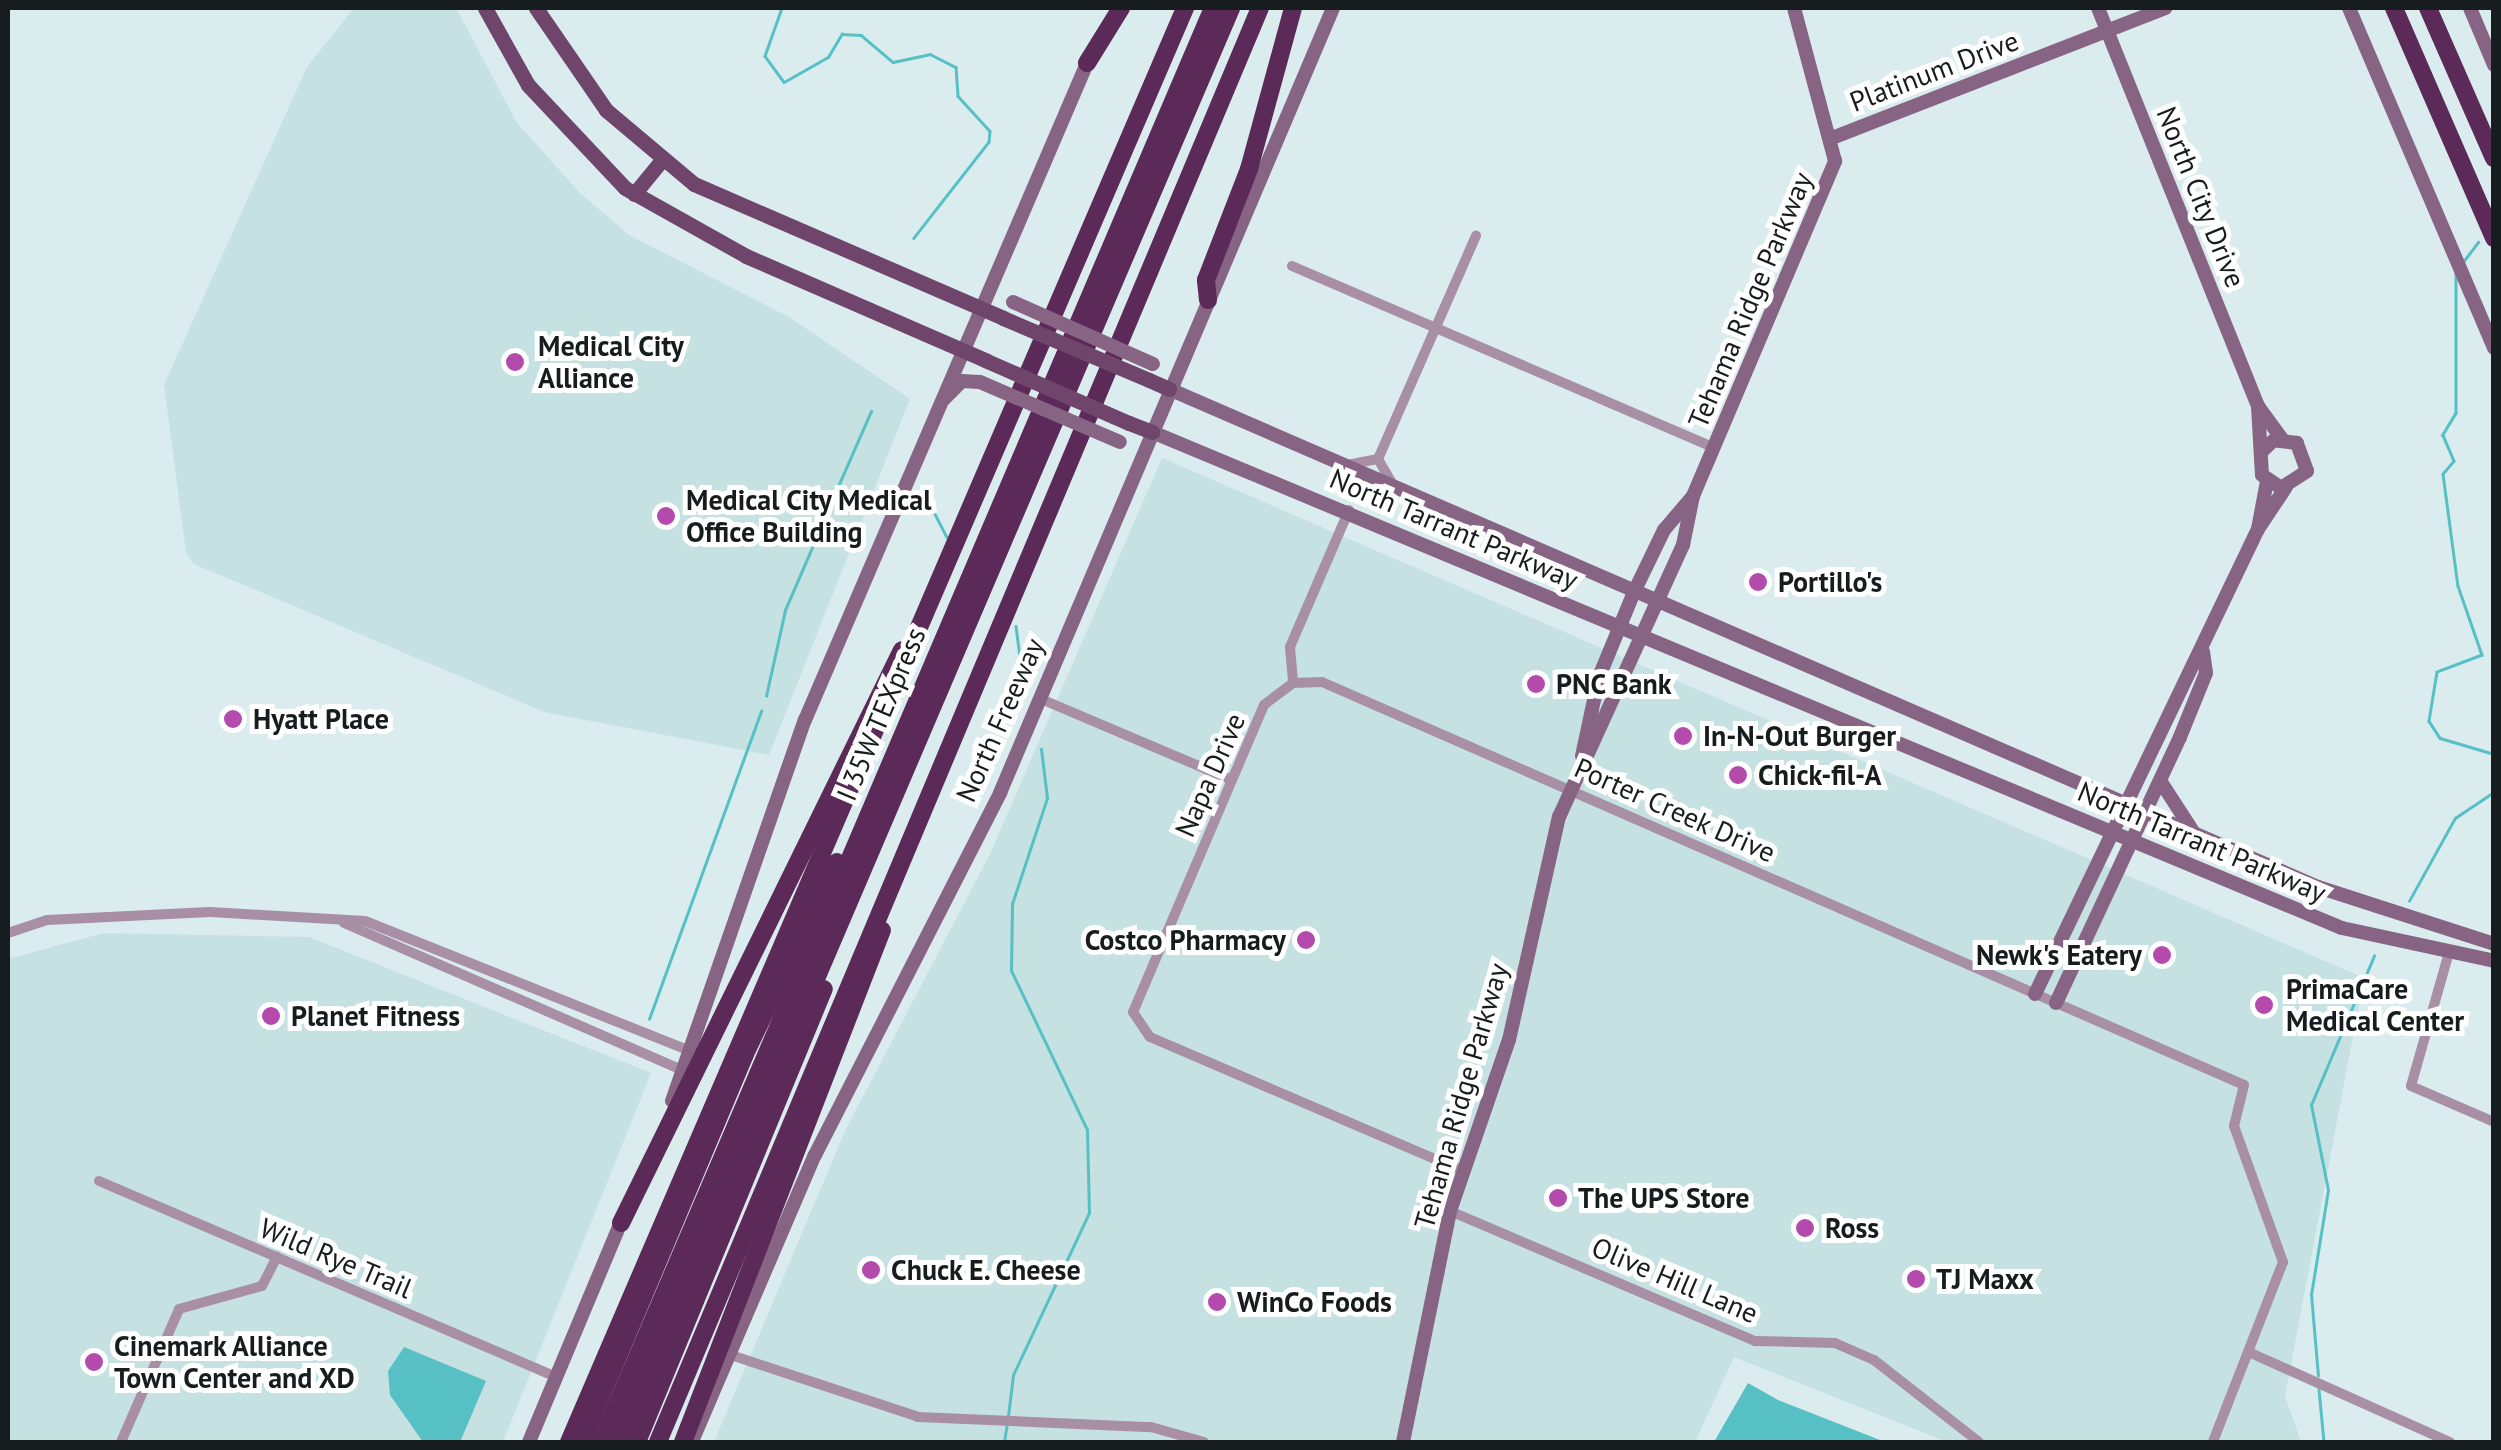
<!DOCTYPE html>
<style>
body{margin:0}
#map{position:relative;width:2501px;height:1450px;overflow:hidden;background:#daeced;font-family:"PT Sans",sans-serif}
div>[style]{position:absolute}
.built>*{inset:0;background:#c5e1e2}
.water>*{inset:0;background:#57c0c5}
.stream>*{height:2.5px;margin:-1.25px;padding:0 1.25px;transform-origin:1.25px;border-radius:1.25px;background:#57c0c5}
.street>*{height:10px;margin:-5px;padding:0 5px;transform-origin:5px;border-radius:5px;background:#a88fa5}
.secondary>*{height:14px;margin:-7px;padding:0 7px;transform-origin:7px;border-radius:7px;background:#886484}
.primary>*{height:15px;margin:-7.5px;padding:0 7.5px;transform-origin:7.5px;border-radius:7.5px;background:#70456c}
.highway>*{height:18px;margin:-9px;padding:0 9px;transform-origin:9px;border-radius:9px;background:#5c2a58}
.secondary-bridge>*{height:14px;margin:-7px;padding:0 7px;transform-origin:7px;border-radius:7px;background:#886484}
.primary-bridge>*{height:15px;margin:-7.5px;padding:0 7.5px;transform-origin:7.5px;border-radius:7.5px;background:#70456c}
.dots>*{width:28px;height:28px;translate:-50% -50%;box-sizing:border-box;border:5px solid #fff;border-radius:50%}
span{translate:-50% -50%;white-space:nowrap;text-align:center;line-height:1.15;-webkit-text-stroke:10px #fff;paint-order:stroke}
.street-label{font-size:28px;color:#171d1e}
.poi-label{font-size:28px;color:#171d1e;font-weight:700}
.left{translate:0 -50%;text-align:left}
.right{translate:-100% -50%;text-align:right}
.frame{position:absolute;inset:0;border:10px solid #171d1e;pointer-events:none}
</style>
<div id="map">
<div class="built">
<i style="clip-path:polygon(354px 8px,456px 8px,517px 123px,580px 193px,629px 235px,789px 317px,910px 399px,769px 755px,544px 712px,194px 564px,186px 552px,164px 385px,307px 67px)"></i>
<i style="clip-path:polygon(1162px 458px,2364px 978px,2285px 1396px,2301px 1442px,1947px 1442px,1734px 1357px,1695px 1442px,714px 1442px,845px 1131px,990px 854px)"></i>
<i style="clip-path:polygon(104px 933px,309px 937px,651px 1073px,503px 1442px,8px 1442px,8px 959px)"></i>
</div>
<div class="water">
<i style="clip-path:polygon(404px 1347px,486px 1381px,460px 1442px,423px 1442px,390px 1395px,388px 1371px)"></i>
<i style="clip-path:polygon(1748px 1383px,1778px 1400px,1885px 1442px,1714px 1442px)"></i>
</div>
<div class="stream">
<i style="left:782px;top:8px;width:51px;rotate:109.5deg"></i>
<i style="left:765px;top:56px;width:32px;rotate:54deg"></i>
<i style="left:784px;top:82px;width:51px;rotate:-29.6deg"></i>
<i style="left:828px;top:57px;width:27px;rotate:-59deg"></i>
<i style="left:842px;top:34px;width:19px;rotate:3deg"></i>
<i style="left:861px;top:35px;width:42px;rotate:40.2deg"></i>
<i style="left:893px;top:62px;width:38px;rotate:-12deg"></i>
<i style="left:930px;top:54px;width:29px;rotate:27deg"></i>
<i style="left:956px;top:67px;width:29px;rotate:86deg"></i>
<i style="left:958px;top:96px;width:47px;rotate:47.6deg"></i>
<i style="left:990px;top:131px;width:11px;rotate:95deg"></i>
<i style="left:989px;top:142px;width:122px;rotate:128deg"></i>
<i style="left:2463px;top:262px;width:25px;rotate:-53deg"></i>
<i style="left:2456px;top:272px;width:141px;rotate:90deg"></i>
<i style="left:2456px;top:413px;width:26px;rotate:121deg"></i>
<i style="left:2443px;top:435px;width:28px;rotate:67deg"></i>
<i style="left:2454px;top:461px;width:17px;rotate:130deg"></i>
<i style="left:2443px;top:474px;width:113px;rotate:82.4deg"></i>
<i style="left:2458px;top:586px;width:73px;rotate:70.8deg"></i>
<i style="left:2482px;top:655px;width:48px;rotate:159.3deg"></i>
<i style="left:2437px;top:672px;width:50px;rotate:99.3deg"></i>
<i style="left:2429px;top:721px;width:20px;rotate:57deg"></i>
<i style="left:2440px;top:738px;width:56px;rotate:16.5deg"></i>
<i style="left:832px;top:500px;width:97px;rotate:-66.3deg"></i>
<i style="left:929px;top:502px;width:39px;rotate:63deg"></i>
<i style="left:1016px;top:626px;width:47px;rotate:82.7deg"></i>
<i style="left:766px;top:696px;width:88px;rotate:-77.5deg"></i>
<i style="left:785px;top:610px;width:98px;rotate:-66.6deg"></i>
<i style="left:2409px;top:901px;width:95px;rotate:-61deg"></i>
<i style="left:2455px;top:818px;width:47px;rotate:-33.7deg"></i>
<i style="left:649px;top:1019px;width:328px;rotate:-70deg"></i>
<i style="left:2318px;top:1376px;width:81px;rotate:-94.9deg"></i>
<i style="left:2311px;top:1295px;width:106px;rotate:-80.8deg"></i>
<i style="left:2328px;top:1190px;width:87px;rotate:-101.3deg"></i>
<i style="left:2311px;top:1105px;width:162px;rotate:-67.1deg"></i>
<i style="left:2319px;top:1389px;width:53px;rotate:84.6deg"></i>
<i style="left:1008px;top:1416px;width:41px;rotate:-83deg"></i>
<i style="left:1013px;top:1375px;width:179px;rotate:-64.9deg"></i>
<i style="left:1089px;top:1213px;width:83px;rotate:-91.4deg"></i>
<i style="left:1087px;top:1130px;width:176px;rotate:-115.5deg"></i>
<i style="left:1011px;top:971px;width:67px;rotate:-89.1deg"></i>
<i style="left:1012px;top:904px;width:112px;rotate:-71.7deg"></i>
<i style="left:1047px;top:798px;width:49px;rotate:-97deg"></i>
<i style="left:1004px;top:1442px;width:18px;rotate:-81deg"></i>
</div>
<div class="street">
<i style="left:1292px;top:266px;width:460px;rotate:23.3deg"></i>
<i style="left:1378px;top:459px;width:244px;rotate:-66.3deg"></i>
<i style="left:1347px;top:465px;width:32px;rotate:-11deg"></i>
<i style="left:1378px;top:459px;width:30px;rotate:60deg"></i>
<i style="left:1349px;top:510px;width:149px;rotate:113.3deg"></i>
<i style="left:1290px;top:647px;width:36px;rotate:85deg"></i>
<i style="left:1293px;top:683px;width:36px;rotate:143deg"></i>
<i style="left:1264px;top:705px;width:334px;rotate:113.1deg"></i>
<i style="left:1133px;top:1012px;width:30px;rotate:56deg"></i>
<i style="left:1150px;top:1037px;width:340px;rotate:23.2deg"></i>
<i style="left:1293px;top:683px;width:29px;rotate:-2deg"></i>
<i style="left:1322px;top:682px;width:1006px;rotate:23.61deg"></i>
<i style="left:2244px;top:1085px;width:42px;rotate:103.7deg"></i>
<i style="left:2234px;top:1126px;width:145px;rotate:70.2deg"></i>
<i style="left:2283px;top:1262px;width:193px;rotate:111.3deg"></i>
<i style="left:1041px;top:699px;width:207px;rotate:23deg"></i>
<i style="left:344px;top:923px;width:372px;rotate:23.5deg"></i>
<i style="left:8px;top:933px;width:41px;rotate:-18.4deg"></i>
<i style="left:47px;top:920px;width:163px;rotate:-2.8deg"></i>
<i style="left:210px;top:912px;width:155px;rotate:3.3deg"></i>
<i style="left:365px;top:921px;width:352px;rotate:21.8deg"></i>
<i style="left:2448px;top:956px;width:135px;rotate:105.9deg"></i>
<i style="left:2411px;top:1086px;width:90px;rotate:23.4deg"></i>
<i style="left:99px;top:1181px;width:497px;rotate:23.2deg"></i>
<i style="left:1450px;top:1211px;width:332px;rotate:23.1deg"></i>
<i style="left:1755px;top:1341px;width:80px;rotate:1.4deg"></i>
<i style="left:1835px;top:1343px;width:43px;rotate:23.6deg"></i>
<i style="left:1874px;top:1360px;width:133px;rotate:38deg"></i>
<i style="left:2253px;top:1354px;width:216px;rotate:24.1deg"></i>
<i style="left:731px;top:1355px;width:197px;rotate:18.3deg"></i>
<i style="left:918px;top:1417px;width:233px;rotate:2.5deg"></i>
<i style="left:1151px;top:1427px;width:55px;rotate:15.8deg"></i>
<i style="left:121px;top:1442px;width:145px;rotate:-66.4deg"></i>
<i style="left:179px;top:1309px;width:86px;rotate:-15.5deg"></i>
<i style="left:262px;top:1286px;width:33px;rotate:-63deg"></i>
</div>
<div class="secondary">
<i style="left:2098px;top:8px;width:429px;rotate:68.1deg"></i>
<i style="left:2258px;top:406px;width:41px;rotate:54deg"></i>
<i style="left:2349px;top:8px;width:370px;rotate:66.9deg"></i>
<i style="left:2470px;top:8px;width:62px;rotate:67.2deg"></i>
<i style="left:1832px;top:138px;width:358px;rotate:-21.3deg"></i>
<i style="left:1169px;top:389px;width:1252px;rotate:23.43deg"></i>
<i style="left:2318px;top:887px;width:185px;rotate:17.9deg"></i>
<i style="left:944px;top:399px;width:25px;rotate:-45deg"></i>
<i style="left:962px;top:381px;width:18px;rotate:3deg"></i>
<i style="left:2258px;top:406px;width:69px;rotate:86.7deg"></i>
<i style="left:2262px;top:475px;width:23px;rotate:34deg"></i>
<i style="left:2281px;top:488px;width:31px;rotate:-33deg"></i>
<i style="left:2307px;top:471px;width:30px;rotate:-110deg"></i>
<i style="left:2297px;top:443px;width:23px;rotate:-173deg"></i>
<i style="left:2274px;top:440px;width:16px;rotate:137deg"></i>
<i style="left:1152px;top:432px;width:1289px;rotate:22.63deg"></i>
<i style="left:2342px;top:928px;width:156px;rotate:12.2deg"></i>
<i style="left:2267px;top:481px;width:49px;rotate:100.6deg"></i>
<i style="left:2258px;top:529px;width:50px;rotate:-56.3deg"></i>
<i style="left:1582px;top:756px;width:81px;rotate:-77.9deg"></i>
<i style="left:1599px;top:677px;width:92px;rotate:-67.6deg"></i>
<i style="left:1634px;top:592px;width:69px;rotate:-64.2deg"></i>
<i style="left:1664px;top:530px;width:45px;rotate:-49.5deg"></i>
<i style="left:2161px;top:782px;width:57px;rotate:57.1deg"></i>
<i style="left:2035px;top:994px;width:516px;rotate:-64.38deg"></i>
<i style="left:2056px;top:1003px;width:293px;rotate:-65deg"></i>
<i style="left:2180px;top:737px;width:69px;rotate:-67.9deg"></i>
<i style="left:2206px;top:673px;width:21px;rotate:-98deg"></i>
<i style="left:672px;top:1101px;width:404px;rotate:-70.8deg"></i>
<i style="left:805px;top:720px;width:725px;rotate:-66.76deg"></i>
<i style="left:693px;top:1439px;width:309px;rotate:-66.8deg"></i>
<i style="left:815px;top:1155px;width:407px;rotate:-62.9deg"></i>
<i style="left:1000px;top:793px;width:853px;rotate:-67.01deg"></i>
<i style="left:529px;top:1442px;width:248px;rotate:-67.3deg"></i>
<i style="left:1403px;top:1442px;width:236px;rotate:-78.5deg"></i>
<i style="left:1450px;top:1211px;width:181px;rotate:-71deg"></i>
<i style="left:1509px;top:1040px;width:229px;rotate:-77.4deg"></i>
<i style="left:1559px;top:817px;width:299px;rotate:-65.5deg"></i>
<i style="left:1683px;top:545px;width:50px;rotate:-78.5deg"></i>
<i style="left:1693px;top:496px;width:364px;rotate:-67deg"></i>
<i style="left:1835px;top:161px;width:158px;rotate:-105deg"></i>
</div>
<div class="primary">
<i style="left:485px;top:8px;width:88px;rotate:60.8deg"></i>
<i style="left:528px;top:85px;width:141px;rotate:46.7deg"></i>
<i style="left:625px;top:188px;width:139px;rotate:29.3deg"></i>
<i style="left:746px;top:256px;width:263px;rotate:23.5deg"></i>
<i style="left:536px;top:8px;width:124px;rotate:55.5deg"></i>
<i style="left:606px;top:110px;width:115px;rotate:40.1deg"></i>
<i style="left:694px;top:184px;width:337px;rotate:23.4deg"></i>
<i style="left:634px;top:194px;width:43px;rotate:-50.7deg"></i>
<i style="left:1149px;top:380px;width:22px;rotate:24deg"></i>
<i style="left:1129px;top:423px;width:25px;rotate:21deg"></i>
</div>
<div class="highway">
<i style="left:2394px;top:8px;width:251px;rotate:66.5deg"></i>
<i style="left:2428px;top:8px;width:164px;rotate:66.3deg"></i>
<i style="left:1087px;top:63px;width:65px;rotate:-58.3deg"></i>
<i style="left:1208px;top:300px;width:20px;rotate:-96deg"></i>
<i style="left:1206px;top:280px;width:119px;rotate:-68.8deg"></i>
<i style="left:1249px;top:169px;width:167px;rotate:-74.7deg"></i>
<i style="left:621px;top:1223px;width:638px;rotate:-63.88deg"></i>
<i style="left:569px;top:1442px;width:1561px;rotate:-66.75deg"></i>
<i style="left:582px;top:1442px;width:419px;rotate:-67.2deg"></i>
<i style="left:744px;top:1056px;width:215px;rotate:-64.4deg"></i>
<i style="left:601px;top:1442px;width:1559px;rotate:-66.89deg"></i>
<i style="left:618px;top:1442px;width:1560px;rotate:-66.85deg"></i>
<i style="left:637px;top:1442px;width:490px;rotate:-67.6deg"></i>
<i style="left:658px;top:1442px;width:1555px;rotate:-67.23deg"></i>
<i style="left:683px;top:1442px;width:549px;rotate:-68.76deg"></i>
</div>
<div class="secondary-bridge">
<i style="left:1013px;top:302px;width:153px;rotate:23.9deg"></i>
<i style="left:980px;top:382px;width:152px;rotate:23.2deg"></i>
</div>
<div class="primary-bridge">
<i style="left:1003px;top:318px;width:159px;rotate:23deg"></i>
<i style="left:987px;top:361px;width:155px;rotate:23.6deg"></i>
</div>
<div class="dots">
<i style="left:515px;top:362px;background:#b34aac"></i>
<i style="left:666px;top:516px;background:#b34aac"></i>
<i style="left:1758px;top:582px;background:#b34aac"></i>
<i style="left:1536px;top:684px;background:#b34aac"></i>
<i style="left:233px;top:719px;background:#b34aac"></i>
<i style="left:1683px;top:736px;background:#b34aac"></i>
<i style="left:1738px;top:775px;background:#b34aac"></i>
<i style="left:1306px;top:940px;background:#b34aac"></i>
<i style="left:2162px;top:955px;background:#b34aac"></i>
<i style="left:2264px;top:1005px;background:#b34aac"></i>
<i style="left:271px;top:1016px;background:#b34aac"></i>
<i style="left:1558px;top:1198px;background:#b34aac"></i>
<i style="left:1805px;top:1228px;background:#b34aac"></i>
<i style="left:871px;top:1270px;background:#b34aac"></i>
<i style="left:1916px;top:1279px;background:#b34aac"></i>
<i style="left:1217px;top:1302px;background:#b34aac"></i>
<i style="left:94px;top:1362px;background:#b34aac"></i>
</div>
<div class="street-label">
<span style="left:1934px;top:71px;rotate:-21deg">Platinum Drive</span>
<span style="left:2201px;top:197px;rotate:68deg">North City Drive</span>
<span style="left:1750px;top:300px;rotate:-67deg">Tehama Ridge Parkway</span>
<span style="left:1454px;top:529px;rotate:23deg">North Tarrant Parkway</span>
<span style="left:881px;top:714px;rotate:-67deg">I 35W TEXpress</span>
<span style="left:1000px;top:720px;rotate:-66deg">North Freeway</span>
<span style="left:1210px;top:775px;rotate:-66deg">Napa Drive</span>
<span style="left:1675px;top:810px;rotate:24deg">Porter Creek Drive</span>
<span style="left:2202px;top:842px;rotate:23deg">North Tarrant Parkway</span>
<span style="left:1461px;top:1096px;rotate:-74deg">Tehama Ridge Parkway</span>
<span style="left:336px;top:1258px;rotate:23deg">Wild Rye Trail</span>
<span style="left:1675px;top:1280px;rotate:23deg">Olive Hill Lane</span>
</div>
<div class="poi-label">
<span class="left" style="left:538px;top:362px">Medical City<br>Alliance</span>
<span class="left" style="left:686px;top:516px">Medical City Medical<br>Office Building</span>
<span class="left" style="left:1778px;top:582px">Portillo's</span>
<span class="left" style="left:1556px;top:684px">PNC Bank</span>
<span class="left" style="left:253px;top:719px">Hyatt Place</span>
<span class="left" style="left:1703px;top:736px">In-N-Out Burger</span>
<span class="left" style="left:1758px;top:775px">Chick-fil-A</span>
<span class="right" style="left:1286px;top:940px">Costco Pharmacy</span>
<span class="right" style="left:2142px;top:955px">Newk's Eatery</span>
<span class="left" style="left:2286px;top:1005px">PrimaCare<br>Medical Center</span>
<span class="left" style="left:291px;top:1016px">Planet Fitness</span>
<span class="left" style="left:1578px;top:1198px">The UPS Store</span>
<span class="left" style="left:1825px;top:1228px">Ross</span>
<span class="left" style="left:891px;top:1270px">Chuck E. Cheese</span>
<span class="left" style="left:1936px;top:1279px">TJ Maxx</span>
<span class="left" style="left:1237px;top:1302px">WinCo Foods</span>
<span class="left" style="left:114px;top:1362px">Cinemark Alliance<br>Town Center and XD</span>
</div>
<div class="frame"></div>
</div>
